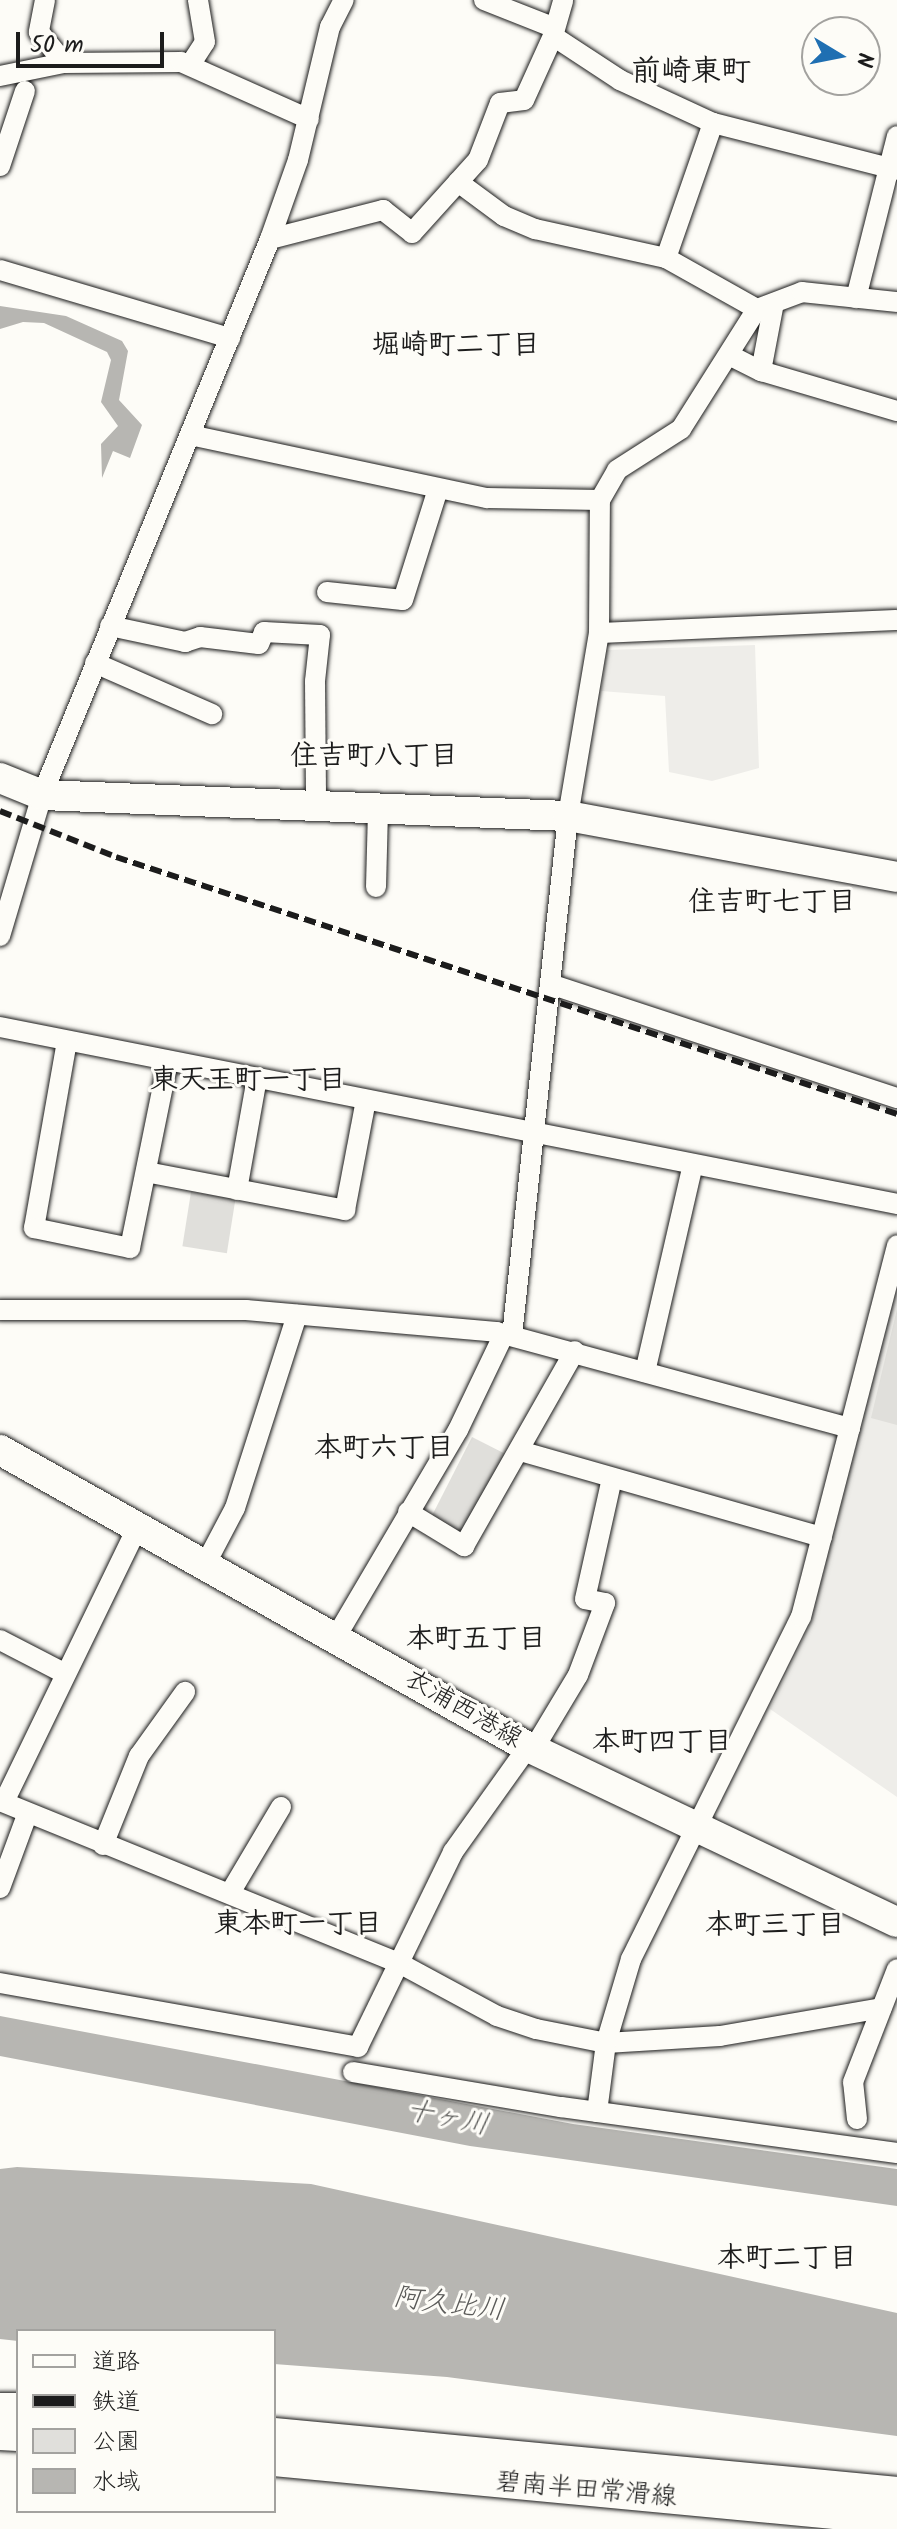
<!DOCTYPE html>
<meta charset="utf-8">
<style>
body{margin:0}
#map{position:relative;width:897px;height:2529px;overflow:hidden;background:#fdfcf7;font-family:Kalam,"Klee One",sans-serif}
div>[style]{position:absolute}
.built>*{inset:0;background:#eeede9}
.green>*{inset:0;background:#e0dfdb;transform-origin:0 0}
.water>*{inset:0;background:#b7b6b2}
.roads{filter:drop-shadow(0 0 2px #1c1c1c) drop-shadow(0 0 2px #1c1c1c)}
.minor>*{height:20px;margin:-10px;padding:0 10px;transform-origin:10px;border-radius:10px;background:#fdfcf7}
.secondary>*{height:30px;margin:-15px;padding:0 15px;transform-origin:15px;border-radius:15px;background:#fdfcf7}
.rail>*{height:6px;margin-top:-3px;transform-origin:0;background:repeating-linear-gradient(90deg,#1c1c1c 0 12px,transparent 0 18px)}
span{translate:-50% -50%;white-space:nowrap;text-align:center;line-height:1.15;-webkit-text-stroke:6px #fdfcf7;paint-order:stroke}
.street-label{font-size:26px;color:#1c1c1c}
.neighbourhood-label{font-size:28px;color:#1c1c1c;font-weight:700}
.water-label{font-size:28px;color:#5a5a58;font-style:italic}
.quarter-label{font-size:30px;color:#1c1c1c;font-weight:700}
.legend{position:absolute;left:16px;top:2329px;width:260px;height:184px;box-sizing:border-box;background:#fdfcf7;border:2px solid #a3a29f;margin:0;padding:10px 14px;list-style:none;font-size:24px;color:#1c1c1c}
.legend li{display:flex;align-items:center;gap:16px;height:40px}
.legend b{width:40px;border:2px solid #a3a29f}
.north{position:absolute;left:801px;top:16px;width:80px;height:80px;box-sizing:border-box;background:#fdfcf7;border:2px solid #a3a29f;border-radius:50%;rotate:100deg;font-size:22px;font-weight:700;line-height:32px;text-align:center;color:#1c1c1c}
.north::after{content:'';display:block;margin:auto;width:28px;height:36px;background:#1f6fb2;clip-path:polygon(50% 0,100% 100%,50% 72%,0 100%)}
.scale{position:absolute;left:16px;top:32px;width:148px;height:36px;box-sizing:border-box;border:4px solid #1c1c1c;border-top:0;padding-left:10px;font-size:24px;line-height:28px;white-space:nowrap;color:#1c1c1c;-webkit-text-stroke:6px #fdfcf7;paint-order:stroke}
</style>
<div id="map">
<div class="built">
<i style="clip-path:polygon(755px 645px,759px 768px,712px 781px,669px 772px,665px 696px,601px 691px,607px 650px)"></i>
<i style="clip-path:polygon(897px 1288px,897px 1797px,770px 1709px,811px 1622px)"></i>
</div>
<div class="green">
<i style="left:191px;top:1192px;width:45px;height:55px;rotate:9deg"></i>
<i style="clip-path:polygon(897px 1309px,897px 1425px,871px 1418px)"></i>
<i style="left:472px;top:1437px;width:44px;height:90px;rotate:27deg"></i>
</div>
<div class="water">
<i style="clip-path:polygon(0 306px,66px 316px,122px 341px,128px 351px,119px 400px,142px 425px,130px 458px,113px 451px,102px 478px,101px 444px,118px 426px,101px 402px,111px 360px,107px 352px,44px 323px,23px 322px,0 329px)"></i>
<i style="clip-path:polygon(0 2016px,573px 2124px,897px 2169px,897px 2206px,470px 2146px,0 2056px)"></i>
<i style="clip-path:polygon(17px 2167px,311px 2184px,897px 2313px,897px 2436px,447px 2377px,274px 2364px,274px 2331px,18px 2331px,18px 2341px,0 2339px,0 2169px)"></i>
</div>
<div class="roads">
<div class="minor">
<i style="left:45px;top:0;width:33px;rotate:101deg"></i>
<i style="left:39px;top:32px;width:40px;rotate:51deg"></i>
<i style="left:484px;top:0;width:76px;rotate:21.5deg"></i>
<i style="left:553px;top:36px;width:80px;rotate:33.3deg"></i>
<i style="left:620px;top:80px;width:102px;rotate:24.8deg"></i>
<i style="left:713px;top:123px;width:190px;rotate:14.3deg"></i>
<i style="left:190px;top:65px;width:27px;rotate:-57deg"></i>
<i style="left:205px;top:42px;width:43px;rotate:-99.5deg"></i>
<i style="left:0;top:76px;width:65px;rotate:-11.5deg"></i>
<i style="left:64px;top:63px;width:117px;rotate:-0.5deg"></i>
<i style="left:181px;top:62px;width:140px;rotate:24deg"></i>
<i style="left:0;top:166px;width:79px;rotate:-71.6deg"></i>
<i style="left:458px;top:182px;width:57px;rotate:36.5deg"></i>
<i style="left:504px;top:216px;width:34px;rotate:23deg"></i>
<i style="left:535px;top:229px;width:134px;rotate:12.5deg"></i>
<i style="left:666px;top:258px;width:104px;rotate:29.3deg"></i>
<i style="left:270px;top:239px;width:117px;rotate:-14.4deg"></i>
<i style="left:383px;top:210px;width:37px;rotate:38deg"></i>
<i style="left:412px;top:233px;width:98px;rotate:-47.9deg"></i>
<i style="left:478px;top:160px;width:61px;rotate:-68.9deg"></i>
<i style="left:500px;top:103px;width:24px;rotate:-7deg"></i>
<i style="left:524px;top:100px;width:70px;rotate:-65.6deg"></i>
<i style="left:553px;top:36px;width:37px;rotate:-74deg"></i>
<i style="left:666px;top:258px;width:143px;rotate:-70.8deg"></i>
<i style="left:0;top:270px;width:240px;rotate:16.5deg"></i>
<i style="left:856px;top:298px;width:167px;rotate:-75.8deg"></i>
<i style="left:731px;top:356px;width:34px;rotate:27deg"></i>
<i style="left:761px;top:371px;width:142px;rotate:16.4deg"></i>
<i style="left:761px;top:371px;width:69px;rotate:-79.2deg"></i>
<i style="left:190px;top:435px;width:304px;rotate:12deg"></i>
<i style="left:487px;top:498px;width:113px;rotate:1deg"></i>
<i style="left:327px;top:592px;width:76px;rotate:6deg"></i>
<i style="left:403px;top:600px;width:116px;rotate:-72.5deg"></i>
<i style="left:110px;top:626px;width:77px;rotate:12deg"></i>
<i style="left:185px;top:642px;width:16px;rotate:-18deg"></i>
<i style="left:200px;top:637px;width:59px;rotate:6.8deg"></i>
<i style="left:259px;top:644px;width:13px;rotate:-67deg"></i>
<i style="left:264px;top:632px;width:56px;rotate:3.1deg"></i>
<i style="left:320px;top:635px;width:46px;rotate:96.2deg"></i>
<i style="left:315px;top:681px;width:125px;rotate:89.5deg"></i>
<i style="left:599px;top:633px;width:298px;rotate:-2.5deg"></i>
<i style="left:95px;top:663px;width:128px;rotate:23.6deg"></i>
<i style="left:376px;top:887px;width:79px;rotate:-88.5deg"></i>
<i style="left:0;top:936px;width:147px;rotate:-73.4deg"></i>
<i style="left:42px;top:795px;width:601px;rotate:-67.7deg"></i>
<i style="left:270px;top:239px;width:84px;rotate:-70.5deg"></i>
<i style="left:298px;top:160px;width:137px;rotate:-76.5deg"></i>
<i style="left:330px;top:27px;width:30px;rotate:-63deg"></i>
<i style="left:550px;top:984px;width:365px;rotate:18.2deg"></i>
<i style="left:0;top:1027px;width:914px;rotate:11.16deg"></i>
<i style="left:67px;top:1041px;width:190px;rotate:100deg"></i>
<i style="left:34px;top:1228px;width:98px;rotate:11.8deg"></i>
<i style="left:130px;top:1248px;width:191px;rotate:-78.5deg"></i>
<i style="left:146px;top:1172px;width:203px;rotate:10.8deg"></i>
<i style="left:345px;top:1210px;width:112px;rotate:-79.2deg"></i>
<i style="left:237px;top:1190px;width:114px;rotate:-79.9deg"></i>
<i style="left:0;top:1310px;width:246px"></i>
<i style="left:246px;top:1310px;width:251px;rotate:5deg"></i>
<i style="left:496px;top:1332px;width:367px;rotate:15.2deg"></i>
<i style="left:512px;top:1336px;width:523px;rotate:-83.85deg"></i>
<i style="left:568px;top:816px;width:186px;rotate:-80.4deg"></i>
<i style="left:599px;top:633px;width:133px;rotate:-89.6deg"></i>
<i style="left:600px;top:500px;width:34px;rotate:-60deg"></i>
<i style="left:617px;top:470px;width:76px;rotate:-32.6deg"></i>
<i style="left:681px;top:429px;width:142px;rotate:-57.7deg"></i>
<i style="left:757px;top:309px;width:48px;rotate:-20.7deg"></i>
<i style="left:802px;top:292px;width:96px;rotate:6deg"></i>
<i style="left:645px;top:1372px;width:213px;rotate:-77deg"></i>
<i style="left:520px;top:1451px;width:314px;rotate:15.9deg"></i>
<i style="left:408px;top:1512px;width:66px;rotate:31.3deg"></i>
<i style="left:464px;top:1546px;width:224px;rotate:-60.4deg"></i>
<i style="left:206px;top:1563px;width:62px;rotate:-62.2deg"></i>
<i style="left:235px;top:1508px;width:203px;rotate:-72.2deg"></i>
<i style="left:336px;top:1637px;width:240px;rotate:-59.5deg"></i>
<i style="left:458px;top:1430px;width:106px;rotate:-64.4deg"></i>
<i style="left:0;top:1640px;width:72px;rotate:27.3deg"></i>
<i style="left:533px;top:1750px;width:87px;rotate:-59deg"></i>
<i style="left:578px;top:1675px;width:77px;rotate:-69.4deg"></i>
<i style="left:605px;top:1603px;width:20px;rotate:-169deg"></i>
<i style="left:585px;top:1599px;width:124px;rotate:-77.4deg"></i>
<i style="left:0;top:1801px;width:431px;rotate:22.1deg"></i>
<i style="left:399px;top:1963px;width:111px;rotate:28.4deg"></i>
<i style="left:497px;top:2016px;width:41px;rotate:18.4deg"></i>
<i style="left:536px;top:2029px;width:71px;rotate:11.3deg"></i>
<i style="left:606px;top:2043px;width:114px;rotate:-3.5deg"></i>
<i style="left:720px;top:2036px;width:164px;rotate:-9.8deg"></i>
<i style="left:4px;top:1802px;width:309px;rotate:-64.1deg"></i>
<i style="left:103px;top:1845px;width:96px;rotate:-68deg"></i>
<i style="left:139px;top:1756px;width:79px;rotate:-54.3deg"></i>
<i style="left:0;top:1888px;width:78px;rotate:-69.7deg"></i>
<i style="left:230px;top:1893px;width:100px;rotate:-59.3deg"></i>
<i style="left:0;top:1983px;width:364px;rotate:10.1deg"></i>
<i style="left:358px;top:2047px;width:217px;rotate:-64deg"></i>
<i style="left:453px;top:1852px;width:129px;rotate:-54.5deg"></i>
<i style="left:353px;top:2072px;width:211px;rotate:9.6deg"></i>
<i style="left:561px;top:2107px;width:339px;rotate:7.8deg"></i>
<i style="left:597px;top:2112px;width:70px;rotate:-82.6deg"></i>
<i style="left:606px;top:2043px;width:88px;rotate:-73.4deg"></i>
<i style="left:631px;top:1959px;width:382px;rotate:-63.6deg"></i>
<i style="left:801px;top:1617px;width:384px;rotate:-75.5deg"></i>
<i style="left:857px;top:2119px;width:37px;rotate:-96deg"></i>
<i style="left:853px;top:2082px;width:121px;rotate:-68.7deg"></i>
</div>
<div class="secondary">
<i style="left:0;top:778px;width:45px;rotate:22deg"></i>
<i style="left:42px;top:795px;width:526px;rotate:2.29deg"></i>
<i style="left:568px;top:816px;width:335px;rotate:10.5deg"></i>
<i style="left:0;top:1450px;width:606px;rotate:29.36deg"></i>
<i style="left:528px;top:1747px;width:408px;rotate:25.4deg"></i>
<i style="left:0;top:2408px;width:18px"></i>
<i style="left:274px;top:2433px;width:626px;rotate:5.41deg"></i>
<i style="left:0;top:2435px;width:18px;rotate:3deg"></i>
<i style="left:274px;top:2461px;width:626px;rotate:5.41deg"></i>
</div>
</div>
<div class="rail">
<i style="left:0;top:811px;width:125px;rotate:21.6deg"></i>
<i style="left:116px;top:857px;width:822px;rotate:18.21deg"></i>
</div>
<div class="street-label">
<span style="left:463px;top:1710px;rotate:30deg">衣浦西港線</span>
<span style="left:586px;top:2491px;rotate:5deg">碧南半田常滑線</span>
</div>
<div class="neighbourhood-label">
<span style="left:456px;top:346px">堀崎町二丁目</span>
<span style="left:374px;top:757px">住吉町八丁目</span>
<span style="left:772px;top:903px">住吉町七丁目</span>
<span style="left:248px;top:1081px">東天王町一丁目</span>
<span style="left:384px;top:1449px">本町六丁目</span>
<span style="left:476px;top:1640px">本町五丁目</span>
<span style="left:662px;top:1743px">本町四丁目</span>
<span style="left:298px;top:1925px">東本町一丁目</span>
<span style="left:775px;top:1926px">本町三丁目</span>
<span style="left:787px;top:2259px">本町二丁目</span>
</div>
<div class="water-label">
<span style="left:447px;top:2119px;rotate:11deg">十ヶ川</span>
<span style="left:449px;top:2305px;rotate:7deg">阿久比川</span>
</div>
<div class="quarter-label">
<span style="left:691px;top:72px">前崎東町</span>
</div>
<ul class="legend">
<li><b style="height:10px;background:#fdfcf7"></b>道路</li>
<li><b style="height:10px;background:#1c1c1c"></b>鉄道</li>
<li><b style="height:22px;background:#e0dfdb"></b>公園</li>
<li><b style="height:22px;background:#b7b6b2"></b>水域</li>
</ul>
<div class="north">N</div>
<div class="scale">50 m</div>
</div>
